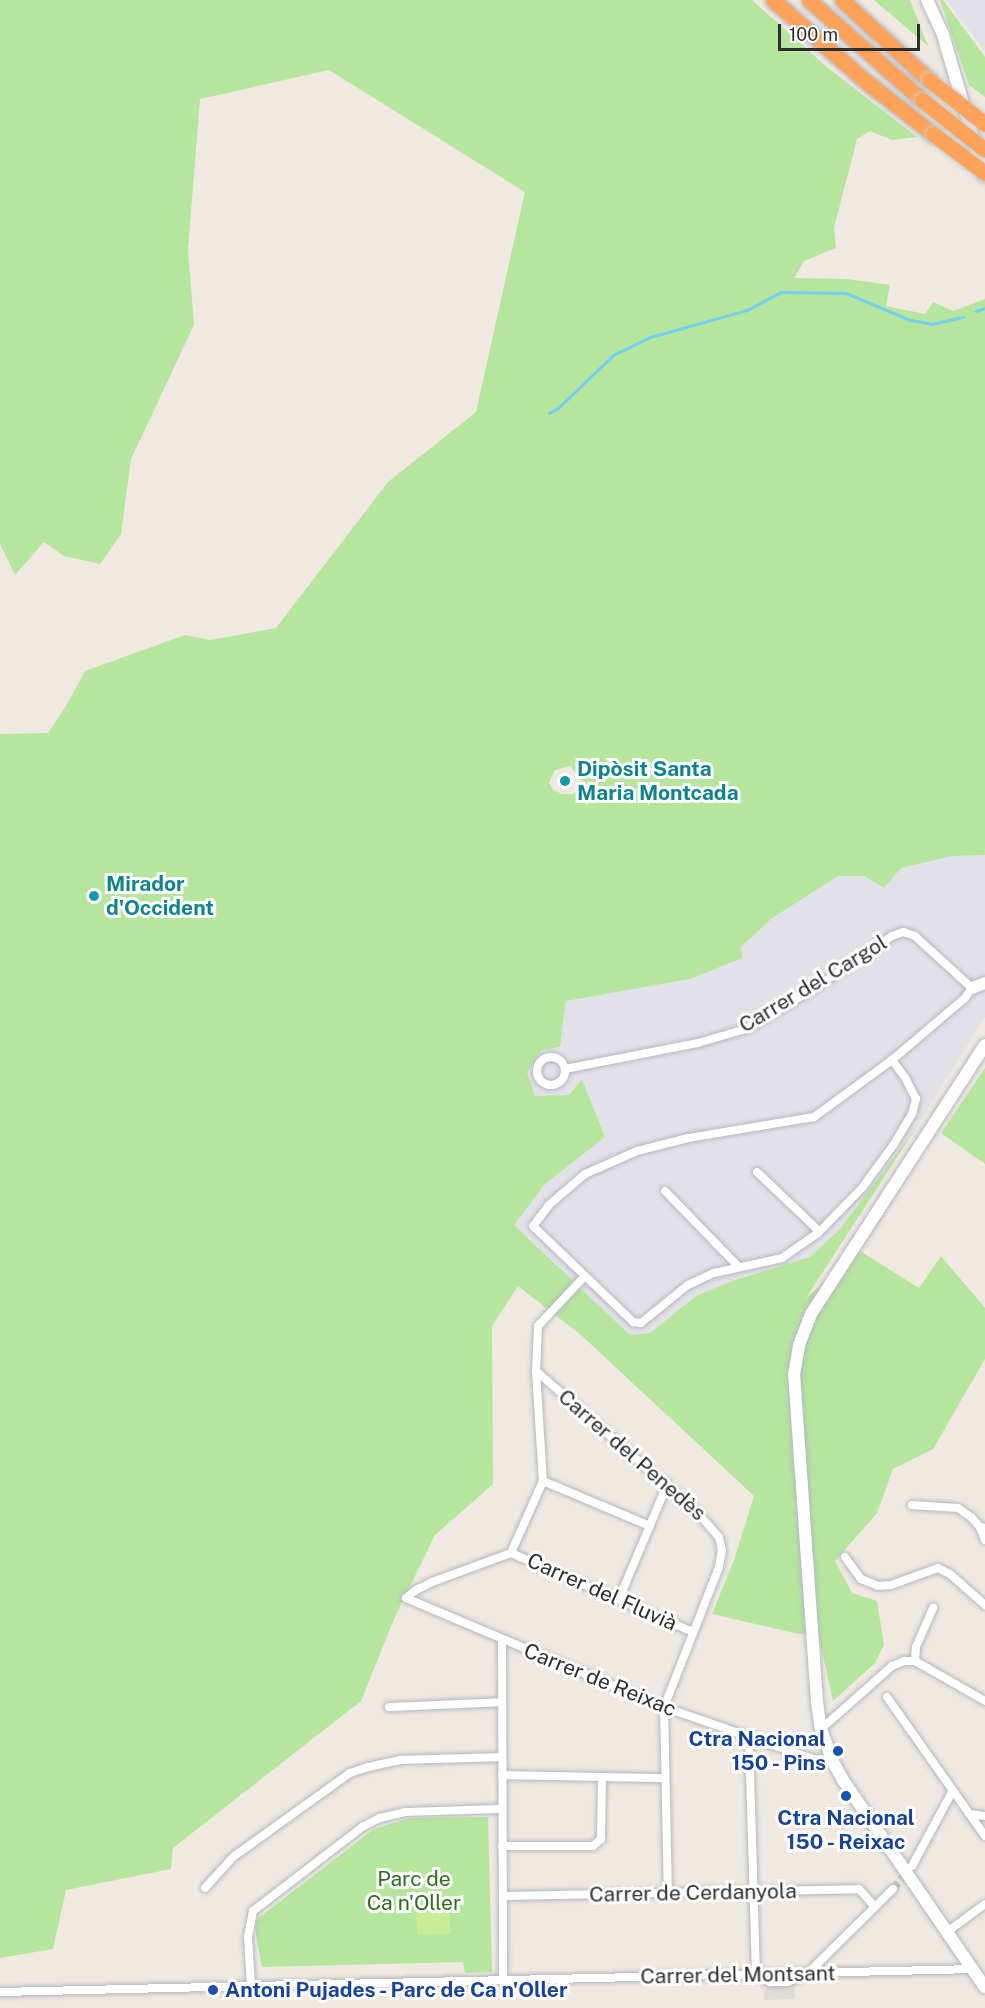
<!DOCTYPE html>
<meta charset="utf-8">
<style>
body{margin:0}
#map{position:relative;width:985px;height:2008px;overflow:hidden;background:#efe9e1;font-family:"Public Sans",sans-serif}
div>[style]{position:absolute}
.industrial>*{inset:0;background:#e3e1e8}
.green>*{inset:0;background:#b6e59e}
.pitch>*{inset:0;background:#c9ec9a;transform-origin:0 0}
.plaza>*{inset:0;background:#dfdcd8}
.stream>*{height:3px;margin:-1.5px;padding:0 1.5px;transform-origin:1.5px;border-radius:1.5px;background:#75cff0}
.street-tunnel>*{height:8px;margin-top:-4px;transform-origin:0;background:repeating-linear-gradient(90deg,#c8c4bd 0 8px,transparent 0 12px)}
.roads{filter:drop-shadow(0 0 2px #b4b7c1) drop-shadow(0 0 2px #b4b7c1)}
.street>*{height:8px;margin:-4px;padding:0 4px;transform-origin:4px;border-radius:4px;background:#fff}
.street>.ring{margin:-4px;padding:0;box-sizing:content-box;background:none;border:8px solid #fff;border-radius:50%}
.secondary>*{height:12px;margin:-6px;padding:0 6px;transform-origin:6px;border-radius:6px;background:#fff}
.highway>*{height:15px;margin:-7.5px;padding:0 7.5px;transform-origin:7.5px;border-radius:7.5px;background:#ffa35c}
.bridges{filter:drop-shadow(0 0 2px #c9c9c9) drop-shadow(0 0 2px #c9c9c9)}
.highway-bridge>*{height:15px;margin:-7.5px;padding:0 7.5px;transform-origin:7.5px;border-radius:7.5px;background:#ffa35c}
.dots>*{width:16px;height:16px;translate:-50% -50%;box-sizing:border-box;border:3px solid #fff;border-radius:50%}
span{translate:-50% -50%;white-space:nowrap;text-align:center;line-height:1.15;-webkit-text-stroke:6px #fff;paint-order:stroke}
.culture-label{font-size:21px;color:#0d838f;font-weight:700}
.left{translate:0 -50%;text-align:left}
.street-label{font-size:21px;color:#2e2e2e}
.transit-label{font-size:21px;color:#164399;font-weight:700}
.right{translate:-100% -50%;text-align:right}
.park-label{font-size:21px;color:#2c6e1b}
.scale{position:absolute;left:778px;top:24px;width:142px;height:27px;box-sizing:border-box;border:3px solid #2e2e2e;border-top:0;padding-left:8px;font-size:18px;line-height:21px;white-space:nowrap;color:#2e2e2e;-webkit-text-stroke:4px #fff;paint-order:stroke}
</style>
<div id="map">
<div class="industrial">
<i style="clip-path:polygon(946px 0,985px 0,985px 51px)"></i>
<i style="clip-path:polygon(985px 855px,985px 1017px,916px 1128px,840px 1229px,810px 1257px,732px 1281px,696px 1296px,650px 1333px,630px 1336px,513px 1225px,545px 1184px,605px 1137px,581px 1079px,569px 1095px,534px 1096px,527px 1072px,542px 1050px,560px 1047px,566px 1001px,690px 979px,741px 947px,771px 919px,838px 876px,865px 876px,952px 856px)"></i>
</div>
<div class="green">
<i style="clip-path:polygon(evenodd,0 0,752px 0,828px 68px,917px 137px,892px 140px,870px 131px,857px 139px,834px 228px,836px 248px,804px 261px,794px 278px,847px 279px,890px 285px,886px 306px,925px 314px,933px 302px,953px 311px,985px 299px,985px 855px,952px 856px,901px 868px,884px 888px,865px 876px,838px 876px,771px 919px,741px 947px,742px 958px,690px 979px,566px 1001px,560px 1047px,542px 1050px,527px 1072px,535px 1096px,569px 1095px,582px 1079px,605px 1137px,545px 1184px,514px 1225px,630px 1335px,650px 1333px,696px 1296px,732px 1281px,810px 1257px,840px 1229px,916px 1128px,806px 1298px,860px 1251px,919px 1288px,941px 1256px,985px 1308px,985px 1359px,933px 1449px,893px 1469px,877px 1513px,835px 1561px,852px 1593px,877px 1601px,884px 1645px,875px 1663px,833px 1701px,818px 1633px,799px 1634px,712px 1614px,734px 1560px,754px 1496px,581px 1335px,518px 1286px,492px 1326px,493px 1484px,435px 1535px,394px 1619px,361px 1701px,173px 1848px,171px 1869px,66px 1890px,53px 1949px,0 1958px,0 734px,48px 733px,66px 706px,85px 671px,185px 635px,210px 640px,276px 628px,388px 482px,476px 412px,525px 192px,329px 70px,200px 99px,188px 249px,194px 325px,131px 459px,121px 534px,100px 564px,64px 556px,44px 542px,15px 575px,0 544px,0 0,570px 766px,586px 785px,573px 794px,562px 794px,553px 790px,549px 783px,555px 770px,570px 766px)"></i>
<i style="clip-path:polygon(874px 0,910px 0,928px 46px)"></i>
<i style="clip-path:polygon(940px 0,943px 0,985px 57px,985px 97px,969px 85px)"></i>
<i style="clip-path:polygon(985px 1068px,985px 1164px,941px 1133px)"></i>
<i style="clip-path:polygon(488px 1817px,492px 1972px,465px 1973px,463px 1962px,262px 1967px,256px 1936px,256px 1920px,374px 1829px,410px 1818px)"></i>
</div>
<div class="pitch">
<i style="left:449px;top:1905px;width:29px;height:33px;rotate:88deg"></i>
</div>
<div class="plaza">
<i style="clip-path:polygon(771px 1984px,794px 1984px,795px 1999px,764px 2000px,764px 1993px)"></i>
</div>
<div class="stream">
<i style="left:976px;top:311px;width:9px;rotate:-18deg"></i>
<i style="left:549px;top:413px;width:10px;rotate:-29deg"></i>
<i style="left:558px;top:408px;width:76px;rotate:-43.9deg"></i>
<i style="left:613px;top:355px;width:41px;rotate:-25.9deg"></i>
<i style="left:650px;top:337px;width:101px;rotate:-15.6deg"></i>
<i style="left:747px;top:310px;width:38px;rotate:-28deg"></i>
<i style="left:781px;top:292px;width:65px;rotate:0.9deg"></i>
<i style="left:846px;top:293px;width:69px;rotate:22.9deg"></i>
<i style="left:910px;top:320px;width:22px;rotate:10deg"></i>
<i style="left:932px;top:324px;width:32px;rotate:-13deg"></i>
</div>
<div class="street-tunnel">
<i style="left:893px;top:1889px;width:26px;rotate:-50deg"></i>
</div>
<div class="roads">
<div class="street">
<i class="ring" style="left:537px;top:1057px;width:20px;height:20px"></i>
<i style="left:565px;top:1069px;width:136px;rotate:-11.1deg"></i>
<i style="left:698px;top:1043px;width:50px;rotate:-16.3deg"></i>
<i style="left:746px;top:1029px;width:80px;rotate:-30.7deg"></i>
<i style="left:815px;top:988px;width:93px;rotate:-34deg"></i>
<i style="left:892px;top:936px;width:12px;rotate:-20deg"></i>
<i style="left:903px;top:932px;width:13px;rotate:18deg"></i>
<i style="left:915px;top:936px;width:77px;rotate:42.4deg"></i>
<i style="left:972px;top:988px;width:12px;rotate:125deg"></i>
<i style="left:965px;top:998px;width:96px;rotate:139.7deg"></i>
<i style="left:892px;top:1060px;width:97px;rotate:143.8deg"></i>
<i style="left:814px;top:1117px;width:128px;rotate:170.5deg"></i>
<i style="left:688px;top:1138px;width:53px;rotate:165.7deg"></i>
<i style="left:637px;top:1151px;width:57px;rotate:156.1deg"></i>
<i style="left:585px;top:1174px;width:48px;rotate:139.3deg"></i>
<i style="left:549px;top:1205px;width:26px;rotate:127deg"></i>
<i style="left:533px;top:1226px;width:139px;rotate:43.8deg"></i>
<i style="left:633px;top:1322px;width:8px;rotate:7deg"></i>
<i style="left:641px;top:1323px;width:60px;rotate:-39deg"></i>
<i style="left:688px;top:1285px;width:29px;rotate:-25deg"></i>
<i style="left:714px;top:1273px;width:70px;rotate:-12.4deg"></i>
<i style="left:782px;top:1258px;width:44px;rotate:-34.8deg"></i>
<i style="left:818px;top:1233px;width:63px;rotate:-45.6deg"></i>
<i style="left:862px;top:1188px;width:54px;rotate:-54deg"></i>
<i style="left:894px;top:1144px;width:35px;rotate:-59deg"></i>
<i style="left:912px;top:1114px;width:16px;rotate:-75deg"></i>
<i style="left:916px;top:1099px;width:22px;rotate:-117deg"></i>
<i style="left:906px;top:1079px;width:24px;rotate:-126deg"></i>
<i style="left:757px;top:1172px;width:86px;rotate:43.6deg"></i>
<i style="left:665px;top:1191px;width:106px;rotate:45.8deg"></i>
<i style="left:584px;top:1277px;width:67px;rotate:133.2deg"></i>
<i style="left:538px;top:1326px;width:45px;rotate:92.5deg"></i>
<i style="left:536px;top:1371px;width:110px;rotate:86.4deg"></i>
<i style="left:543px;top:1481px;width:79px;rotate:114deg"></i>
<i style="left:511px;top:1553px;width:84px;rotate:159.8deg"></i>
<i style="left:432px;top:1582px;width:18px;rotate:153deg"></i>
<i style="left:416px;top:1590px;width:13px;rotate:141deg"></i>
<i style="left:406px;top:1598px;width:280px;rotate:22.9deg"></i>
<i style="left:664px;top:1707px;width:158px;rotate:19.2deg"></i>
<i style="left:813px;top:1759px;width:19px;rotate:3deg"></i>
<i style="left:536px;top:1371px;width:214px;rotate:41.2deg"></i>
<i style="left:697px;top:1512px;width:33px;rotate:49deg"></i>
<i style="left:719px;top:1537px;width:14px;rotate:78deg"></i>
<i style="left:722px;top:1551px;width:16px;rotate:101deg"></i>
<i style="left:719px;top:1567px;width:150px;rotate:111.4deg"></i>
<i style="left:664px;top:1707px;width:186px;rotate:88.8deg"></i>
<i style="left:543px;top:1481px;width:116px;rotate:22.8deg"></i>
<i style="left:912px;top:1505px;width:46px;rotate:3.7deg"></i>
<i style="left:958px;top:1508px;width:16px;rotate:35deg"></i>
<i style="left:971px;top:1517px;width:13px;rotate:48deg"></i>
<i style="left:980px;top:1527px;width:5px;rotate:11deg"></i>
<i style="left:980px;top:1527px;width:14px;rotate:69deg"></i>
<i style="left:511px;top:1553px;width:198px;rotate:23.5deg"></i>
<i style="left:845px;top:1557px;width:27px;rotate:54deg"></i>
<i style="left:861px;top:1579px;width:18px;rotate:22deg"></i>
<i style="left:878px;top:1586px;width:13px;rotate:-4deg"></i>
<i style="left:891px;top:1585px;width:50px;rotate:-19.9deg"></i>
<i style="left:938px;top:1568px;width:13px;rotate:27deg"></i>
<i style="left:950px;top:1574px;width:47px;rotate:41.5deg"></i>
<i style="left:619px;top:1599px;width:124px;rotate:-67.2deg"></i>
<i style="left:502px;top:1640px;width:340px;rotate:89.8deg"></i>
<i style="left:915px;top:1661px;width:14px;rotate:-86deg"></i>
<i style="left:916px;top:1647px;width:43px;rotate:-66.4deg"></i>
<i style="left:887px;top:1697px;width:170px;rotate:54.8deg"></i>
<i style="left:389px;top:1707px;width:113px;rotate:-2.5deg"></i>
<i style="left:821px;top:1729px;width:95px;rotate:-41.6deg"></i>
<i style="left:892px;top:1666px;width:13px;rotate:-23deg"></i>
<i style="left:904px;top:1661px;width:11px"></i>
<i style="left:915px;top:1661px;width:81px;rotate:29.7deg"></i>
<i style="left:749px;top:1738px;width:237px;rotate:88.3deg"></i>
<i style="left:502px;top:1775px;width:162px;rotate:1.1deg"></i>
<i style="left:969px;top:1814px;width:16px;rotate:7deg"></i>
<i style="left:502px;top:1846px;width:91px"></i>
<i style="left:593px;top:1846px;width:11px;rotate:-41deg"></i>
<i style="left:601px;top:1839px;width:62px;rotate:-89.1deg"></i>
<i style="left:912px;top:1866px;width:84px;rotate:-61.6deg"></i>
<i style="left:205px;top:1888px;width:42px;rotate:-47.9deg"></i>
<i style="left:233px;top:1857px;width:144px;rotate:-35.7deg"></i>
<i style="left:350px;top:1773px;width:19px;rotate:-18deg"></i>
<i style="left:368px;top:1767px;width:34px;rotate:-12deg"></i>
<i style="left:401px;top:1760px;width:101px;rotate:-1.7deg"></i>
<i style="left:503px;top:1896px;width:356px;rotate:-1.1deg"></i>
<i style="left:859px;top:1889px;width:24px;rotate:48deg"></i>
<i style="left:947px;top:1932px;width:47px;rotate:-36.4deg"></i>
<i style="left:759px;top:1976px;width:13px;rotate:29deg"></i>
<i style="left:770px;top:1982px;width:17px"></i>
<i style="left:787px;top:1982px;width:22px;rotate:-22deg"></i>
<i style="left:807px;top:1974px;width:121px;rotate:-44.7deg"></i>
<i style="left:251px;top:1986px;width:49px;rotate:-93.5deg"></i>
<i style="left:248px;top:1937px;width:26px;rotate:-79deg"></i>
<i style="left:253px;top:1911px;width:138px;rotate:-37.6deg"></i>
<i style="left:362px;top:1827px;width:20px;rotate:-27deg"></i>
<i style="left:380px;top:1818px;width:26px;rotate:-13deg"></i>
<i style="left:405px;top:1812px;width:97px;rotate:-1.8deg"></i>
<i style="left:0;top:1992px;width:973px;rotate:-1.35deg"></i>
</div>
<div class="secondary">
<i style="left:927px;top:0;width:38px;rotate:65deg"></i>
<i style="left:943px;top:35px;width:146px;rotate:73.7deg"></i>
<i style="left:972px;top:988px;width:14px;rotate:-21deg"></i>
<i style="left:985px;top:1045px;width:320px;rotate:122.9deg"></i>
<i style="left:811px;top:1314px;width:34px;rotate:111deg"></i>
<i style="left:799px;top:1346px;width:27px;rotate:100deg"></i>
<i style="left:794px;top:1373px;width:330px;rotate:86deg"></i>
<i style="left:817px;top:1702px;width:27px;rotate:82deg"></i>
<i style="left:821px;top:1729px;width:33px;rotate:70deg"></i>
<i style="left:832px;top:1760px;width:23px;rotate:61deg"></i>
<i style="left:843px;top:1780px;width:251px;rotate:55.6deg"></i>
</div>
<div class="highway">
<i style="left:773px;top:0;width:120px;rotate:41.3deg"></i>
<i style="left:863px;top:79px;width:89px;rotate:38.2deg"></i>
<i style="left:809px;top:0;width:151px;rotate:41.5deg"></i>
<i style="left:842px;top:0;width:118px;rotate:42.6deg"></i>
</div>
</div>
<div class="bridges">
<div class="highway-bridge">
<i style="left:929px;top:80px;width:71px;rotate:38.2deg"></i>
<i style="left:922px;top:100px;width:80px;rotate:38.4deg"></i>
<i style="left:933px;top:134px;width:65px;rotate:36.9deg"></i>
</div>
</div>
<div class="dots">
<i style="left:565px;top:781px;background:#0f9aa8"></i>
<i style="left:94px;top:896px;background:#0f9aa8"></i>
<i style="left:838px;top:1751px;background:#1a4fb4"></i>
<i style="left:846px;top:1796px;background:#1a4fb4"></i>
<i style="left:213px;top:1990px;background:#1a4fb4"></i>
</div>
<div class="culture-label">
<span class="left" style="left:577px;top:781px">Dipòsit Santa<br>Maria Montcada</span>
<span class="left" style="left:106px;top:896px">Mirador<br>d'Occident</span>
</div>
<div class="street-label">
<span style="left:813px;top:984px;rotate:-31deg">Carrer del Cargol</span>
<span style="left:632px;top:1455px;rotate:41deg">Carrer del Penedès</span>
<span style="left:602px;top:1592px;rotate:24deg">Carrer del Fluvià</span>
<span style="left:600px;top:1680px;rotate:22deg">Carrer de Reixac</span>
<span style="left:693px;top:1893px;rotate:-1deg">Carrer de Cerdanyola</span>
<span style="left:738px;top:1975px;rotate:-1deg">Carrer del Montsant</span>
</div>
<div class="transit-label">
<span class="right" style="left:826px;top:1751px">Ctra Nacional<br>150 - Pins</span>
<span style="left:846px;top:1830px">Ctra Nacional<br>150 - Reixac</span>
<span class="left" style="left:225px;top:1990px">Antoni Pujades - Parc de Ca n'Oller</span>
</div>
<div class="park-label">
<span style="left:414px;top:1891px">Parc de<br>Ca n'Oller</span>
</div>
<div class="scale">100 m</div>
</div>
